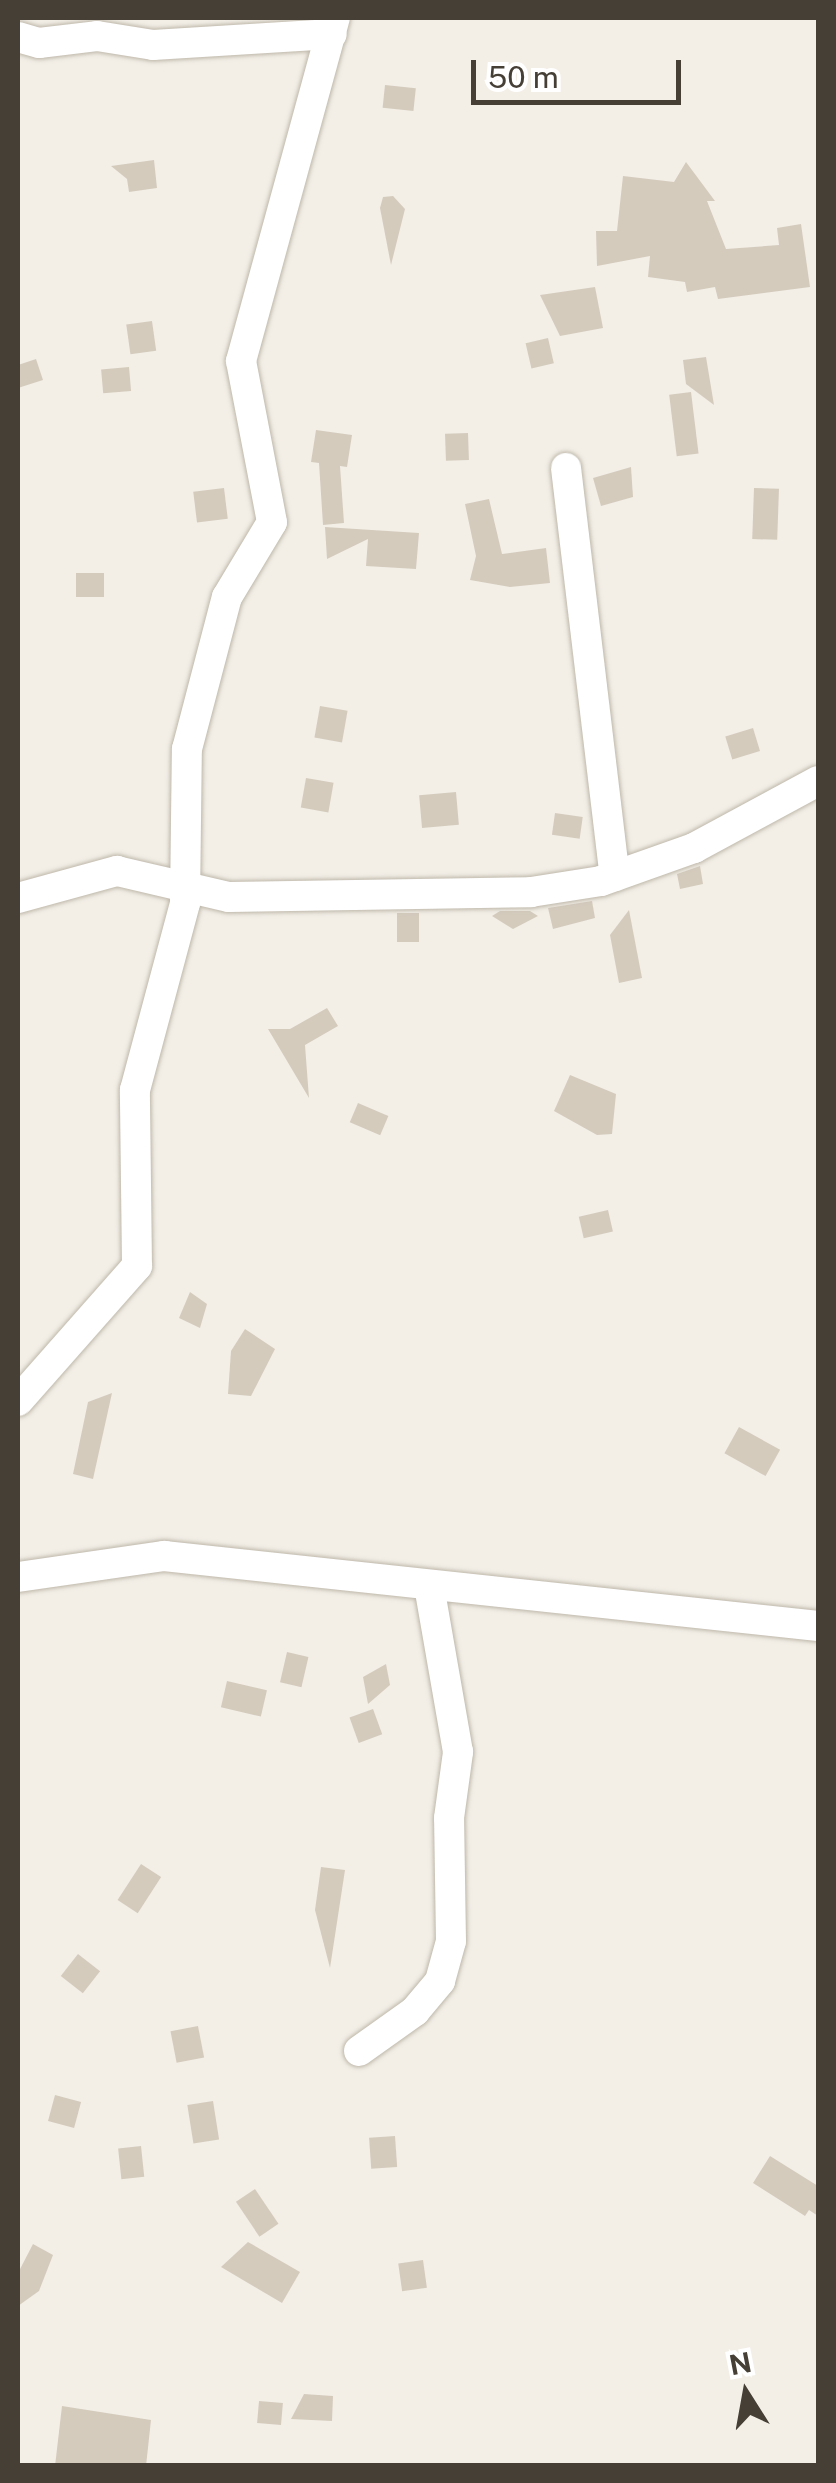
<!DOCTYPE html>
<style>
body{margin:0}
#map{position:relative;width:836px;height:2483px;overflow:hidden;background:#f3efe7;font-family:"Public Sans",sans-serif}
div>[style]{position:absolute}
.building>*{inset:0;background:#d4cbbd;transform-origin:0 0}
.roads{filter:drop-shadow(0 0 2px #beb7aa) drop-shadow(0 0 2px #beb7aa)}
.street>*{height:30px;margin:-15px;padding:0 15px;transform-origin:15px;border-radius:15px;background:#fff}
span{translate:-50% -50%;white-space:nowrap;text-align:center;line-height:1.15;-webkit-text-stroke:9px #fff;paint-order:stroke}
.frame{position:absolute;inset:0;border:20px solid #453f36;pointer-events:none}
.north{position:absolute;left:696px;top:2343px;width:100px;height:100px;-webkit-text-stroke:8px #fff;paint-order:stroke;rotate:349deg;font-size:28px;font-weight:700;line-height:40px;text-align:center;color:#453f36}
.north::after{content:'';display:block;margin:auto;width:35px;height:45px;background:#453f36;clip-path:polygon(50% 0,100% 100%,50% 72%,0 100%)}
.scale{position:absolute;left:471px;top:60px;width:210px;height:45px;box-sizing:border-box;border:5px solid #453f36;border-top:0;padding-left:12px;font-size:30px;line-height:35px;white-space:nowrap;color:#453f36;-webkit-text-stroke:8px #fff;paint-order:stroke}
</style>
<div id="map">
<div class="building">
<i style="left:385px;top:85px;width:31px;height:23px;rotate:6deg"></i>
<i style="clip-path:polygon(154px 160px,157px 188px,129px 192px,127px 179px,111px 166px)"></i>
<i style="clip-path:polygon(686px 162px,715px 201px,707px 201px,726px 249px,779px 245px,777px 228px,801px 224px,810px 287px,718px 299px,715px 287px,687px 292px,685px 282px,648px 277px,650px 256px,597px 266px,596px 231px,617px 231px,623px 176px,674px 182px)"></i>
<i style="clip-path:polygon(393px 196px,405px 209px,391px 265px,380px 208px,383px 197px)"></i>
<i style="clip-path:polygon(595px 287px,603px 328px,560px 336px,540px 295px)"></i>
<i style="left:152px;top:321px;width:30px;height:26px;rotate:82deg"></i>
<i style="left:548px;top:338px;width:26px;height:23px;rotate:77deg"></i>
<i style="clip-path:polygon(706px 357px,714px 405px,686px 384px,683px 360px)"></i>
<i style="clip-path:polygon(36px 359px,43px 380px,18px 388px,18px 365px)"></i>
<i style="left:129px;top:367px;width:24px;height:28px;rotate:85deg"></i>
<i style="left:691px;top:392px;width:62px;height:22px;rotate:83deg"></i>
<i style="clip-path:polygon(316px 430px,352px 435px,347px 467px,340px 466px,344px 523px,323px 525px,319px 463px,311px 462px)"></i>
<i style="left:468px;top:433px;width:27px;height:23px;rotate:88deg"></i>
<i style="clip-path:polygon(631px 467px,633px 497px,601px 506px,593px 478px)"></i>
<i style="left:224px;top:488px;width:31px;height:31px;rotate:83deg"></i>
<i style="left:754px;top:488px;width:25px;height:51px;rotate:2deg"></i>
<i style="clip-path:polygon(489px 499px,502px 554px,546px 548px,550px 583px,510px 587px,470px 580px,476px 556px,465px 504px)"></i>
<i style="clip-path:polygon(325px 527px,419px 533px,416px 569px,366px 566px,368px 539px,327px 559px)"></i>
<i style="left:76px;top:573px;width:28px;height:24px"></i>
<i style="left:320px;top:706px;width:28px;height:32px;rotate:10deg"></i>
<i style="left:753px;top:728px;width:24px;height:29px;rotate:73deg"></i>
<i style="left:306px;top:778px;width:28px;height:30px;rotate:10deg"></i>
<i style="left:456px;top:792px;width:33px;height:37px;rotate:85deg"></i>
<i style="left:555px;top:813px;width:28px;height:22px;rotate:8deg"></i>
<i style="clip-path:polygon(700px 866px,703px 884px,680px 889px,677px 874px)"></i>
<i style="clip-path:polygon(592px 901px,595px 918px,553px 929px,548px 908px)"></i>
<i style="clip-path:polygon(629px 910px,642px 978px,619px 983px,610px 935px)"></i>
<i style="clip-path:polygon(500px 911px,530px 911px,538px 916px,513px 929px,492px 916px)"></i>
<i style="left:397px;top:913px;width:22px;height:29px"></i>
<i style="clip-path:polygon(327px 1008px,338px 1026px,305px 1045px,309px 1098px,268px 1029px,290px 1029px)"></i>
<i style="clip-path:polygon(570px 1075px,616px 1094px,612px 1134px,597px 1135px,554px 1111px)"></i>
<i style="left:358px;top:1103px;width:33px;height:21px;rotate:23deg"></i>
<i style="left:608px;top:1210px;width:22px;height:30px;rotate:77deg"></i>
<i style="clip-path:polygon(190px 1292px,207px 1304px,200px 1328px,179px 1318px)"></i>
<i style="clip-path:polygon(245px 1329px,275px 1349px,251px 1396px,228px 1394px,231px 1351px)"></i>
<i style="clip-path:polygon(112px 1393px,93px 1479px,73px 1474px,88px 1402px)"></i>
<i style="left:739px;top:1427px;width:47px;height:30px;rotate:29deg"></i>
<i style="left:287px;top:1652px;width:22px;height:31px;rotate:13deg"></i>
<i style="clip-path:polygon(386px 1664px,390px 1685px,368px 1704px,363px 1677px)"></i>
<i style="left:227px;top:1681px;width:41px;height:27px;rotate:13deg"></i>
<i style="left:373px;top:1709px;width:27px;height:25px;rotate:70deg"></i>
<i style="left:141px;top:1864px;width:24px;height:43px;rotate:33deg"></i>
<i style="clip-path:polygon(321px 1867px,345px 1870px,330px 1968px,315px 1910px)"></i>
<i style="left:78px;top:1954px;width:28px;height:28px;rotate:38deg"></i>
<i style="left:198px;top:2026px;width:32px;height:28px;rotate:79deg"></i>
<i style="left:55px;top:2095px;width:27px;height:27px;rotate:15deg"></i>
<i style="left:213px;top:2101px;width:39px;height:26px;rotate:81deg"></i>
<i style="left:395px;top:2136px;width:31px;height:26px;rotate:86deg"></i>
<i style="left:141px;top:2146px;width:31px;height:23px;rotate:84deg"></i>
<i style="clip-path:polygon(770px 2156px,818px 2186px,818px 2216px,809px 2210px,805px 2216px,753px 2183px)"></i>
<i style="left:255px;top:2189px;width:42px;height:23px;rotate:56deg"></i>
<i style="clip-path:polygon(248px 2242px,300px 2272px,282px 2303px,221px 2267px)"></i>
<i style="clip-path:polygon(33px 2244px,53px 2255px,39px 2291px,18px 2306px,18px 2273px)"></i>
<i style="left:423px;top:2260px;width:28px;height:25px;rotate:82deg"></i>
<i style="clip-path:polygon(304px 2394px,333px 2396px,332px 2421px,291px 2419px)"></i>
<i style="left:259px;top:2401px;width:24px;height:22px;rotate:5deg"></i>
<i style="clip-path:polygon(62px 2406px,151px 2420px,146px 2466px,55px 2466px)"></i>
</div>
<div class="roads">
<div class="street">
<i style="left:18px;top:37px;width:22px;rotate:16deg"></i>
<i style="left:39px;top:43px;width:58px;rotate:-6.9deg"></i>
<i style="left:97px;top:36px;width:57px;rotate:9.1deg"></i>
<i style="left:153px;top:45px;width:179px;rotate:-3.5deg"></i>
<i style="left:566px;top:468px;width:411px;rotate:83.2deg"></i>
<i style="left:18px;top:898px;width:103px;rotate:-15.3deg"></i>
<i style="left:117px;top:871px;width:115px;rotate:13.1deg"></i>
<i style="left:229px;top:897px;width:302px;rotate:-0.9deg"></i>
<i style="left:531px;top:892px;width:71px;rotate:-8.9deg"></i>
<i style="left:601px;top:881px;width:99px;rotate:-19.5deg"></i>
<i style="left:694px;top:848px;width:141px;rotate:-28.4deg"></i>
<i style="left:18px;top:1401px;width:180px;rotate:-48.6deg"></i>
<i style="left:137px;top:1266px;width:176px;rotate:-90.7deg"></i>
<i style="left:135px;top:1090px;width:194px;rotate:-75deg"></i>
<i style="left:185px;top:903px;width:154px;rotate:-89.3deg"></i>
<i style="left:187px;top:749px;width:157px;rotate:-75.3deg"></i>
<i style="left:227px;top:597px;width:87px;rotate:-59deg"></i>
<i style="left:272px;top:522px;width:164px;rotate:-100.9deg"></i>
<i style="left:241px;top:361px;width:356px;rotate:-74.7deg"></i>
<i style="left:18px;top:1577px;width:148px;rotate:-8.2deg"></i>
<i style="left:164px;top:1556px;width:658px;rotate:6.11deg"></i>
<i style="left:359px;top:2051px;width:69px;rotate:-35.5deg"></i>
<i style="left:415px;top:2011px;width:39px;rotate:-50deg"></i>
<i style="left:440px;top:1981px;width:41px;rotate:-74.6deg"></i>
<i style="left:451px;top:1941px;width:123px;rotate:-90.9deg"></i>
<i style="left:449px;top:1818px;width:67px;rotate:-82.2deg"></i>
<i style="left:458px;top:1752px;width:169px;rotate:-99.9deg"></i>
</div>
</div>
<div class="frame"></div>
<div class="north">N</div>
<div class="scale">50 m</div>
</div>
